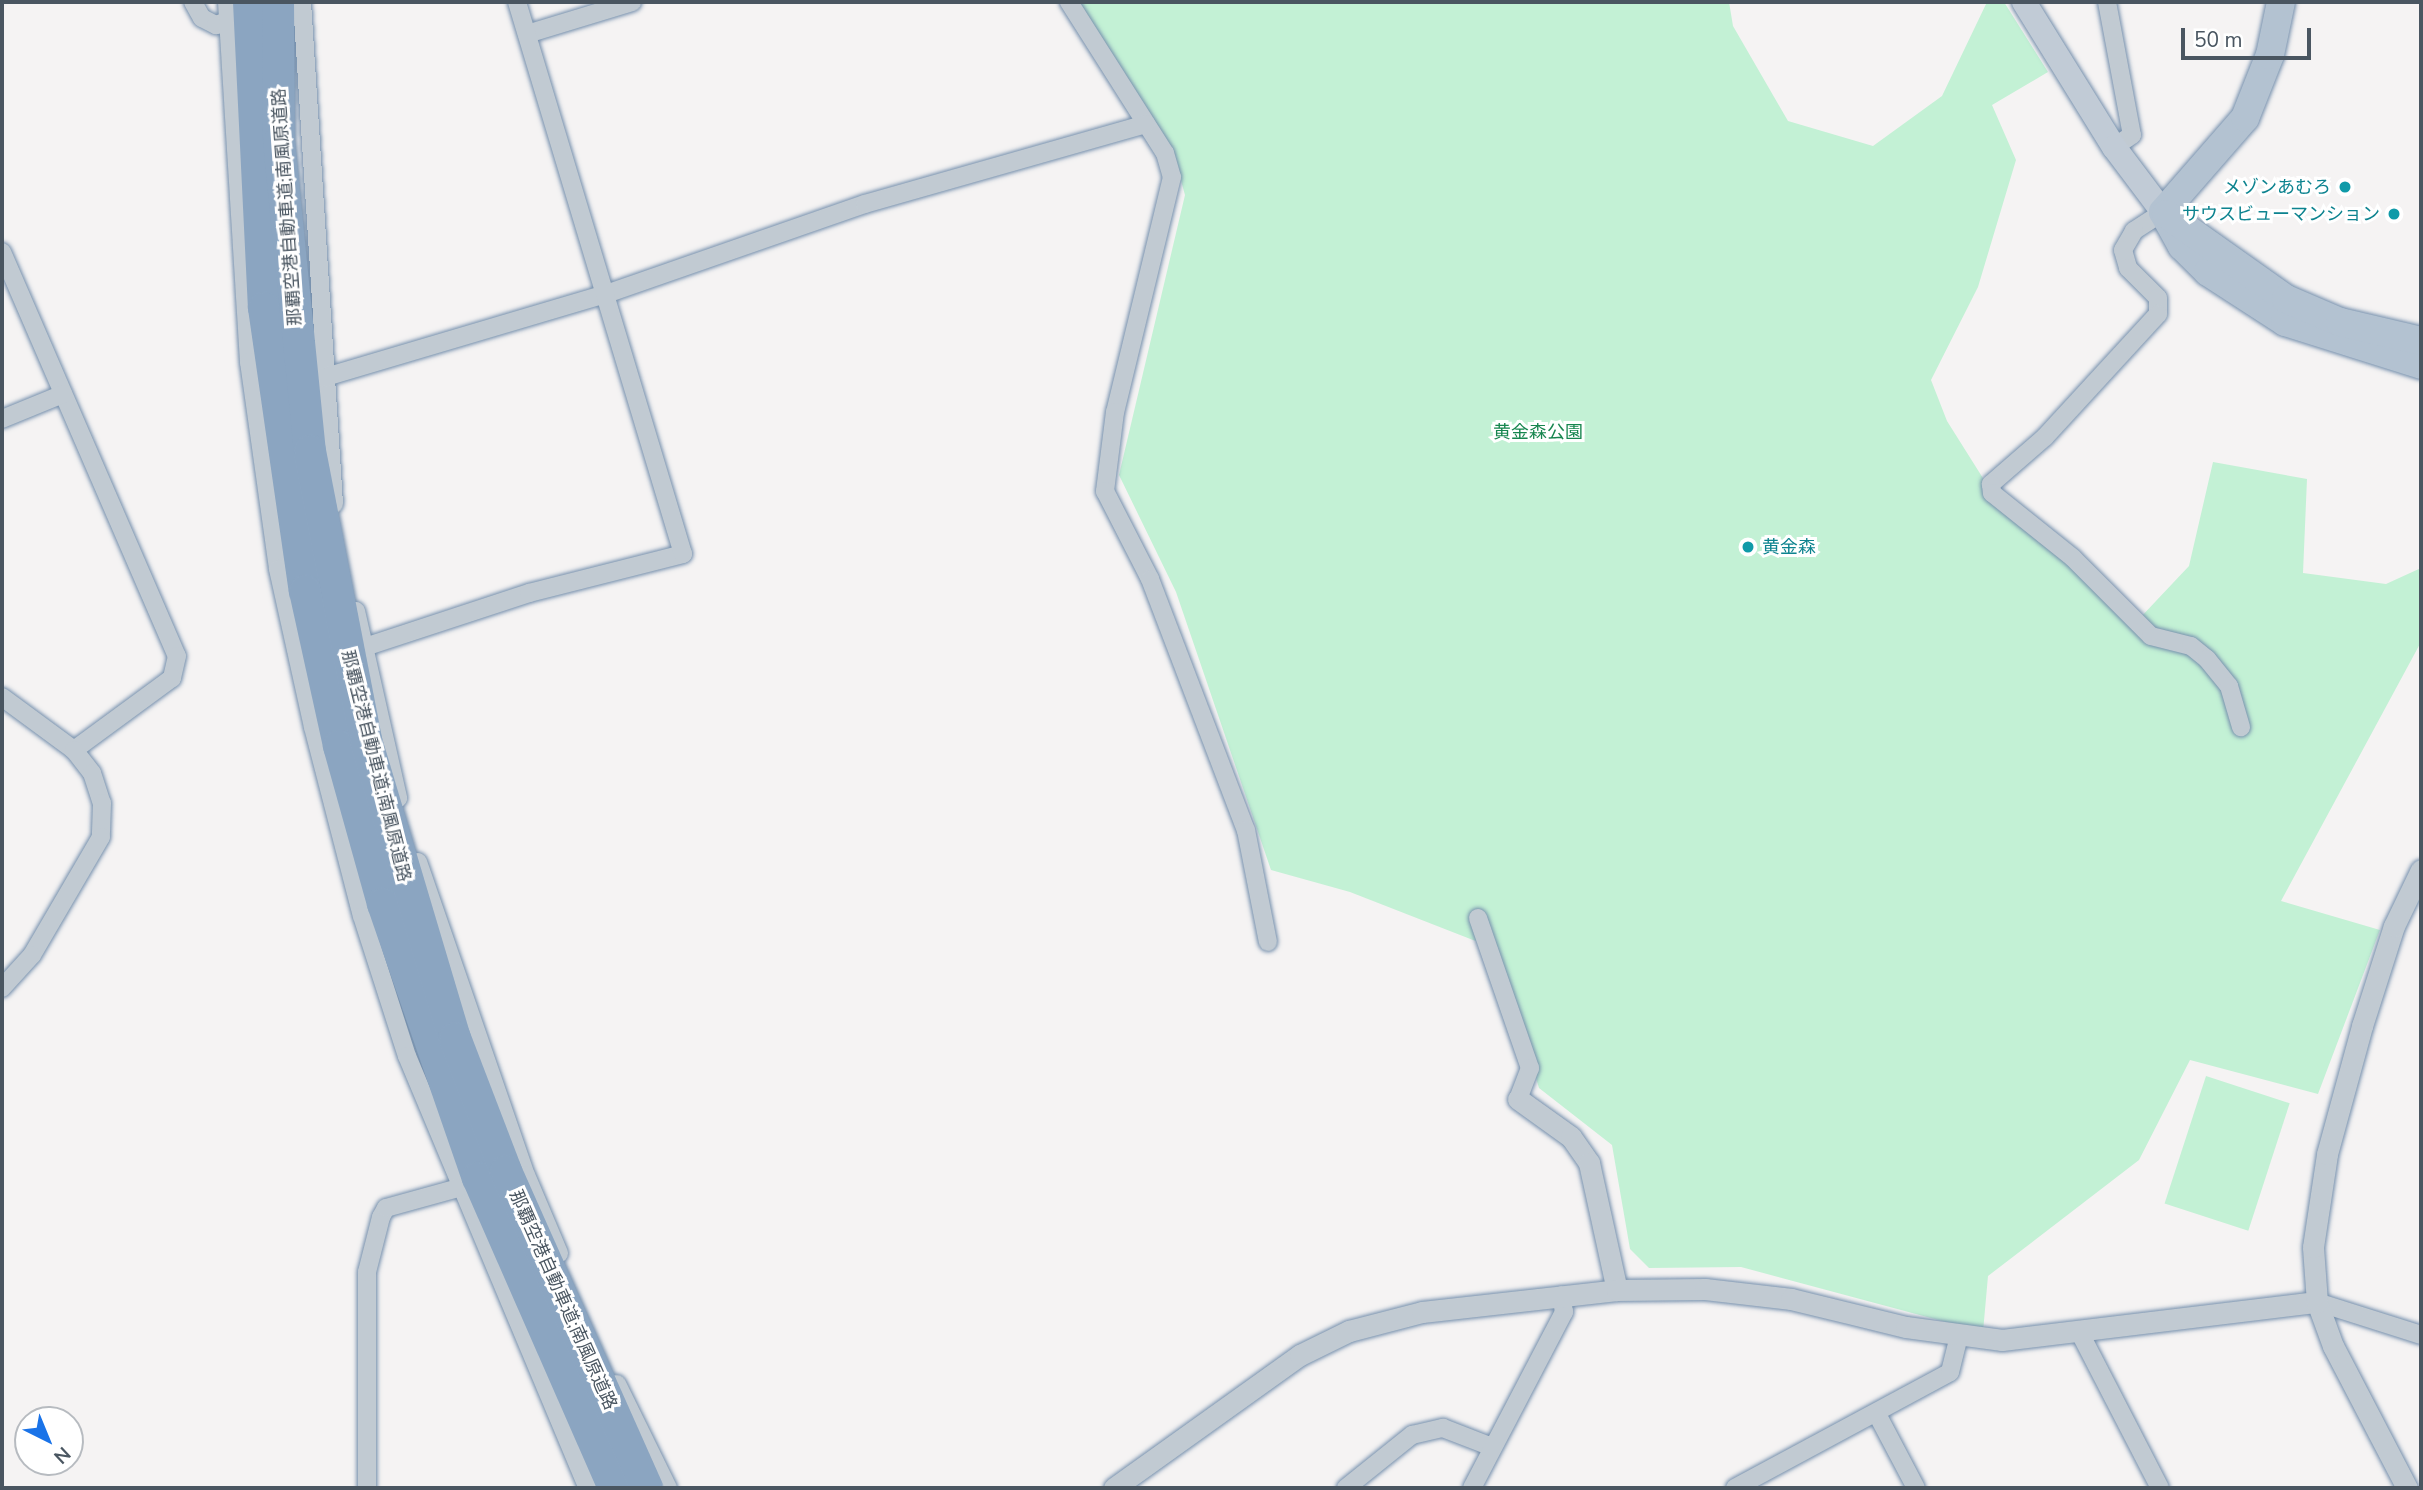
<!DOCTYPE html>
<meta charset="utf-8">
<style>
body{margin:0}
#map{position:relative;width:2423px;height:1490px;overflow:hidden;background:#f5f3f3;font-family:"Nunito Sans","Noto Sans JP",sans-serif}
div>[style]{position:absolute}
.green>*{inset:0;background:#c3f1d5;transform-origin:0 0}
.roads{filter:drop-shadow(0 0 2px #7690ad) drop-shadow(0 0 2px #7690ad)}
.minor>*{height:18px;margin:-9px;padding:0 9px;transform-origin:9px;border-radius:9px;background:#c1cad2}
.tertiary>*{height:21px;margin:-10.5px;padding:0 10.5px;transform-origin:10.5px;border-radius:10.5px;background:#c1cad2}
.secondary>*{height:24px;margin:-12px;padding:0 12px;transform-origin:12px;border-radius:12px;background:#c1cbd6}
.primary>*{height:28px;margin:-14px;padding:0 14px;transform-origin:14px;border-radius:14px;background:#b3c2d1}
.motorway>*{height:32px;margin:-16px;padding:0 16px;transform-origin:16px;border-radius:16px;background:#8ba5c1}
.dots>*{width:19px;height:19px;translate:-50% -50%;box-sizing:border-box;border:4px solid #fff;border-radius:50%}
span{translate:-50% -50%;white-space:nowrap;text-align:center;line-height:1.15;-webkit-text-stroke:6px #fff;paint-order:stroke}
.culture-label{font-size:18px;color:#0d838f}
.right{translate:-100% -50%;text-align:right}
.left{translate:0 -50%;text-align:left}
.street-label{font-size:18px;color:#4a5661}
.park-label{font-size:18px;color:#17864f}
.frame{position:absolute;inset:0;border:4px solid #4a5661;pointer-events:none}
.north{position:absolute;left:14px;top:1406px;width:70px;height:70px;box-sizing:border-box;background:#fff;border:2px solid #b7bbc0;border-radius:50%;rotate:137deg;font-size:19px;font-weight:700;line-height:28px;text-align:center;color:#4a5661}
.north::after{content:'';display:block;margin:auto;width:24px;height:32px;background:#1a73e8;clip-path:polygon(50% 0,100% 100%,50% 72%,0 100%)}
.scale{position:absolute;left:2181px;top:28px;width:130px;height:32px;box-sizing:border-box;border:4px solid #4a5661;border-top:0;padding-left:9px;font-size:21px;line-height:24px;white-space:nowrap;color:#4a5661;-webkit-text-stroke:5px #fff;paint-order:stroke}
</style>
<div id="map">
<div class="green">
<i style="clip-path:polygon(1078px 2px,1729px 2px,1733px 26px,1788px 121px,1873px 146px,1942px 96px,1987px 2px,2004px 2px,2048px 72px,1992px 105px,2016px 160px,1978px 287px,1931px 380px,1947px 421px,2003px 510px,2139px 619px,2189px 566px,2213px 462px,2307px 479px,2303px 573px,2386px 584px,2421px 568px,2421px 642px,2281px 901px,2380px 930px,2318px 1094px,2190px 1060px,2139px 1160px,1988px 1276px,1983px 1332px,1741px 1267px,1649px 1268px,1630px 1249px,1612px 1145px,1539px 1088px,1496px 949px,1350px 892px,1271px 870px,1176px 592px,1119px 475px,1185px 195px,1173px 152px)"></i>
<i style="left:2206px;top:1076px;width:88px;height:134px;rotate:18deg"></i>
</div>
<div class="roads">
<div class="minor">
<i style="left:193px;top:2px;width:18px;rotate:61deg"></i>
<i style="left:202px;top:18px;width:16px;rotate:27deg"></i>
<i style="left:216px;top:25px;width:12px;rotate:-20deg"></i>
<i style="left:227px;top:2px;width:361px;rotate:86.5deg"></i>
<i style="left:249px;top:362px;width:209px;rotate:82deg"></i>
<i style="left:278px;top:569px;width:162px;rotate:77.5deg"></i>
<i style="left:313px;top:727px;width:195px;rotate:75.5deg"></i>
<i style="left:362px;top:916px;width:147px;rotate:72.2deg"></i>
<i style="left:407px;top:1056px;width:468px;rotate:67.3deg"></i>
<i style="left:302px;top:2px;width:503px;rotate:86.35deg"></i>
<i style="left:1069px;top:2px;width:179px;rotate:57.6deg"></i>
<i style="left:1165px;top:153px;width:25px;rotate:74deg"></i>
<i style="left:1172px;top:177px;width:242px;rotate:103.6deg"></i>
<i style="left:1115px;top:412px;width:80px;rotate:97.2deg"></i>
<i style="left:1105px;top:491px;width:99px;rotate:62.9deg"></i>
<i style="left:1150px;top:579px;width:269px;rotate:69.1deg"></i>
<i style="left:1246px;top:830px;width:114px;rotate:78.9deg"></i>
<i style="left:2107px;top:2px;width:135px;rotate:79.4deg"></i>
<i style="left:2132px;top:135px;width:22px;rotate:146deg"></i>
<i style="left:527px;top:34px;width:110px;rotate:-16.9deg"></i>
<i style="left:2163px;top:212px;width:35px;rotate:147deg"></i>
<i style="left:2134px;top:231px;width:22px;rotate:120deg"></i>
<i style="left:2123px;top:250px;width:19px;rotate:74deg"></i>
<i style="left:2128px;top:268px;width:42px;rotate:45deg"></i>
<i style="left:2158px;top:298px;width:16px;rotate:90deg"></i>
<i style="left:2158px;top:314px;width:167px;rotate:132.6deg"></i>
<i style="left:2045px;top:437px;width:72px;rotate:139deg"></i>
<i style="left:1991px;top:484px;width:9px;rotate:84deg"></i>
<i style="left:1992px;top:493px;width:104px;rotate:38.7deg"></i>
<i style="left:2073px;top:558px;width:110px;rotate:45deg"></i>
<i style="left:2151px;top:636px;width:41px;rotate:14deg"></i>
<i style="left:2191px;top:646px;width:21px;rotate:39deg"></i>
<i style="left:2207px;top:659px;width:35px;rotate:51deg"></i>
<i style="left:2229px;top:686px;width:43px;rotate:73.7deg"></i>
<i style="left:2px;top:252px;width:440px;rotate:66.6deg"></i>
<i style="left:177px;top:656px;width:23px;rotate:103deg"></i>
<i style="left:172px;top:678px;width:122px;rotate:143.7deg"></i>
<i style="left:322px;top:378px;width:296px;rotate:-16.5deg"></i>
<i style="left:606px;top:294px;width:274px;rotate:-19.2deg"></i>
<i style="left:865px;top:204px;width:292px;rotate:-15.9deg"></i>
<i style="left:2px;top:419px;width:66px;rotate:-22.3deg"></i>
<i style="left:356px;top:611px;width:192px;rotate:77.3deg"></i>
<i style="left:365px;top:647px;width:173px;rotate:-18.2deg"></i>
<i style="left:529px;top:593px;width:159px;rotate:-14.2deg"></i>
<i style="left:683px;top:554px;width:576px;rotate:-106.74deg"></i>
<i style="left:2px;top:697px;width:89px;rotate:36.4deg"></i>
<i style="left:74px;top:750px;width:29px;rotate:52deg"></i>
<i style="left:92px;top:773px;width:32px;rotate:72deg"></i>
<i style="left:102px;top:803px;width:34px;rotate:92deg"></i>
<i style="left:101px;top:837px;width:137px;rotate:120.3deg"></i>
<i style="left:32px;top:955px;width:45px;rotate:132.3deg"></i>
<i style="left:418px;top:862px;width:331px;rotate:71deg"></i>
<i style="left:526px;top:1175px;width:85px;rotate:67.1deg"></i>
<i style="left:1478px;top:918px;width:159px;rotate:70.9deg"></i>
<i style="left:1530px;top:1068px;width:33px;rotate:111deg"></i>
<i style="left:2317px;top:1302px;width:109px;rotate:17.6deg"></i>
<i style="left:2081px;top:1335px;width:172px;rotate:62.7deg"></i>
<i style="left:617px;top:1384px;width:116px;rotate:63.9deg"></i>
<i style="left:1878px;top:1416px;width:81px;rotate:62.2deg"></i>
<i style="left:367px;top:1488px;width:216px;rotate:-90deg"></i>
<i style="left:367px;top:1272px;width:57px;rotate:-75.7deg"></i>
<i style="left:381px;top:1217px;width:10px;rotate:-61deg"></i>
<i style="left:386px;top:1208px;width:75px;rotate:-15.5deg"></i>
<i style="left:1346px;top:1488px;width:85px;rotate:-38.8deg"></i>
<i style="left:1412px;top:1435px;width:32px;rotate:-13deg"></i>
<i style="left:1443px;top:1428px;width:53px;rotate:21.2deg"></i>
<i style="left:1472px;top:1488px;width:199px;rotate:-62.4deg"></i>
<i style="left:1564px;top:1312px;width:17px;rotate:-100deg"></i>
<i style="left:1735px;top:1488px;width:244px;rotate:-28.3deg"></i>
<i style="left:1950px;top:1372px;width:36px;rotate:-76deg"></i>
</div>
<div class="tertiary">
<i style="left:1518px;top:1099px;width:65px;rotate:35.6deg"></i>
<i style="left:1571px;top:1137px;width:32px;rotate:55deg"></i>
<i style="left:1589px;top:1163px;width:130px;rotate:77.6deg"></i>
<i style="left:1114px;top:1488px;width:229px;rotate:-35.6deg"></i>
<i style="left:1300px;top:1355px;width:55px;rotate:-26.1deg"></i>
<i style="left:1349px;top:1331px;width:75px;rotate:-14.6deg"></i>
<i style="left:1422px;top:1312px;width:196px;rotate:-6.4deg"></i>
<i style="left:1617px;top:1290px;width:88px;rotate:-0.7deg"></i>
<i style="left:1705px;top:1289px;width:87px;rotate:6.6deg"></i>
<i style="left:1791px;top:1299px;width:118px;rotate:13.7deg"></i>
<i style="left:1906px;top:1327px;width:97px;rotate:7.7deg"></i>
<i style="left:2002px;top:1340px;width:317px;rotate:-6.9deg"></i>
<i style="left:2407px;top:1488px;width:160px;rotate:-117.5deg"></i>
<i style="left:2333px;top:1346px;width:47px;rotate:-110deg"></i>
<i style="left:2317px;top:1302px;width:55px;rotate:-94.2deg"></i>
<i style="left:2313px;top:1247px;width:94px;rotate:-81.4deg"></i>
<i style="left:2327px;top:1154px;width:133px;rotate:-74.7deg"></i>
<i style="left:2362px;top:1026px;width:105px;rotate:-72.3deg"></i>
<i style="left:2394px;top:926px;width:62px;rotate:-64.3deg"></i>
</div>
<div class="secondary">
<i style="left:2024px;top:2px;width:171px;rotate:58.2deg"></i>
<i style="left:2114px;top:147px;width:81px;rotate:53deg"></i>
</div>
<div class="primary">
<i style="left:2163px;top:212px;width:39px;rotate:61deg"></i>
<i style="left:2182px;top:246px;width:37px;rotate:45deg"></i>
<i style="left:2208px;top:272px;width:92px;rotate:33deg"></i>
<i style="left:2285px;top:322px;width:143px;rotate:17.5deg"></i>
<i style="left:2163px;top:212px;width:125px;rotate:-48.9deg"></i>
<i style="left:2245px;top:118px;width:68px;rotate:-68.4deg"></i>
<i style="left:2270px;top:55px;width:54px;rotate:-78.3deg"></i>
<i style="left:2166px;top:214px;width:147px;rotate:35.3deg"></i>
<i style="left:2286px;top:299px;width:59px;rotate:23.1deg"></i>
<i style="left:2340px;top:322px;width:83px;rotate:13.2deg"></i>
</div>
<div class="motorway">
<i style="left:249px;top:2px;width:306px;rotate:87.2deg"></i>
<i style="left:264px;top:308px;width:286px;rotate:81.8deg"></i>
<i style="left:305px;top:591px;width:159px;rotate:77.6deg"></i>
<i style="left:339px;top:746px;width:164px;rotate:74.4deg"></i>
<i style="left:383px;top:904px;width:290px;rotate:70.9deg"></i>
<i style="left:478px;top:1178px;width:339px;rotate:66.3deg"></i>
<i style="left:278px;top:2px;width:140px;rotate:89.6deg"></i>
<i style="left:279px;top:142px;width:311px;rotate:84.3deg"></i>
<i style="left:310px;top:451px;width:294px;rotate:79deg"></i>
<i style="left:366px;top:740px;width:311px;rotate:73.4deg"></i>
<i style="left:455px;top:1038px;width:142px;rotate:69deg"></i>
<i style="left:506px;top:1171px;width:347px;rotate:66deg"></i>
</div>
</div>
<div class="dots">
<i style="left:2345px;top:187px;background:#0f9aa8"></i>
<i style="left:2394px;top:214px;background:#0f9aa8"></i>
<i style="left:1748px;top:547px;background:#0f9aa8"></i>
</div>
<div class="culture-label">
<span class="right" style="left:2331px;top:187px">メゾンあむろ</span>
<span class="right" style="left:2380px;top:214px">サウスビューマンション</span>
<span class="left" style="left:1762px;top:547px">黄金森</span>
</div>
<div class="street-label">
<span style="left:287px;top:207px;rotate:-94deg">那覇空港自動車道;南風原道路</span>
<span style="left:376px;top:766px;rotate:76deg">那覇空港自動車道;南風原道路</span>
<span style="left:563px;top:1300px;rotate:66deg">那覇空港自動車道;南風原道路</span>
</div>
<div class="park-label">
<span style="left:1538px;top:432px">黄金森公園</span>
</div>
<div class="frame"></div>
<div class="north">N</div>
<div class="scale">50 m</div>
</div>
